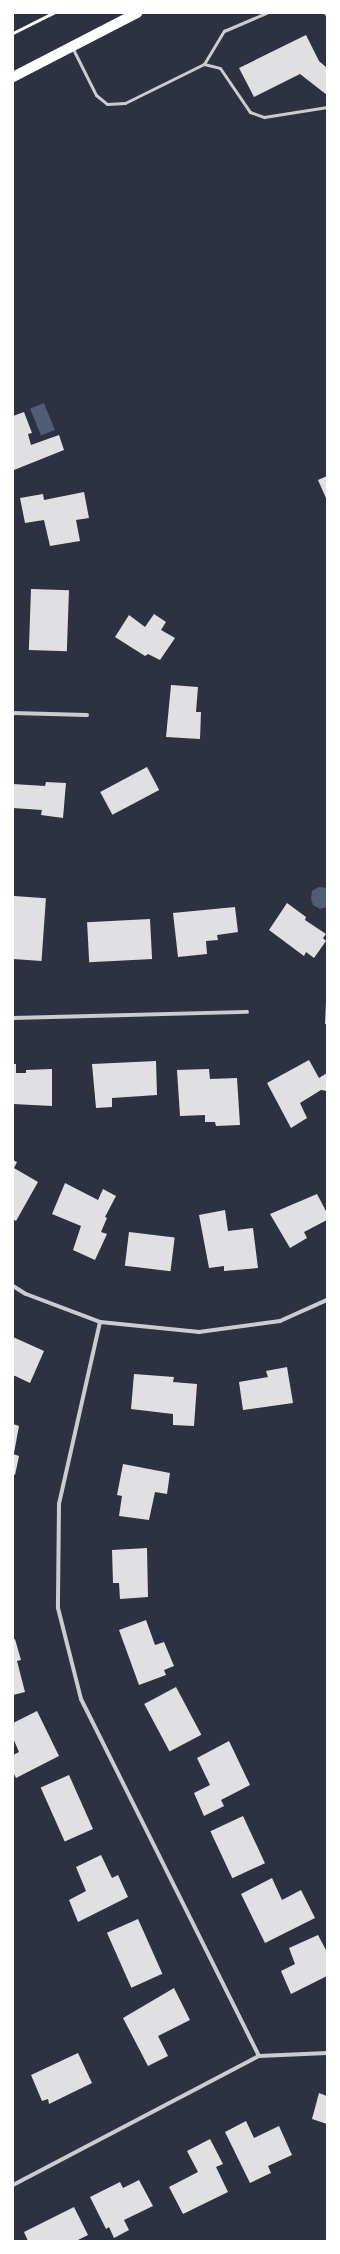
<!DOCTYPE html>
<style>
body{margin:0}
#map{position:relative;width:340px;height:2254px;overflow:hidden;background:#2d3142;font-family:Ubuntu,sans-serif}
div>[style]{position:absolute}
.water>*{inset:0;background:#4f5d75;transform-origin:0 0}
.building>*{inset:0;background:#e0e0e3;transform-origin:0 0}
.path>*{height:2.5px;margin:-1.25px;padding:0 1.25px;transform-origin:1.25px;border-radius:1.25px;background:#fff}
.service>*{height:3px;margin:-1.5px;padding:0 1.5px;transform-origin:1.5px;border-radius:1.5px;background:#caccd0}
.minor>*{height:4px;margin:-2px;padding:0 2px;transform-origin:2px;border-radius:2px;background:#caccd0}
.primary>*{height:10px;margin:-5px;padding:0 5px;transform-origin:5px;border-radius:5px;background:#fff}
span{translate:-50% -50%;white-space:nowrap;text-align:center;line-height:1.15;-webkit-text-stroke:3px #fff;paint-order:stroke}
.frame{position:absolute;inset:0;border:14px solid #fff;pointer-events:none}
</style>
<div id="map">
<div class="water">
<i style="left:44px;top:403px;width:29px;height:15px;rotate:68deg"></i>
<i style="clip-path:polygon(319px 887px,327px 888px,327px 907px,320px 909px,313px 905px,311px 899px,312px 891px)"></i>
</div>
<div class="building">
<i style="clip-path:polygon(306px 35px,319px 61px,327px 68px,327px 95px,300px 74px,254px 97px,239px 68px)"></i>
<i style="clip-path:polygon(24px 412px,32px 433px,28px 434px,31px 445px,59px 435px,64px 450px,14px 470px,13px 416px)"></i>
<i style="clip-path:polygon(327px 476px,327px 498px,326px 498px,318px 480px)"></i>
<i style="clip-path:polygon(84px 492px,89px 518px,76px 520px,80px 541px,50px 546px,44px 520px,25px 523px,20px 498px,43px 494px,44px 500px)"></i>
<i style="left:31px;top:589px;width:38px;height:61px;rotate:2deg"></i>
<i style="clip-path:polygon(154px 614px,166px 622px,161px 630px,175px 638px,160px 660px,148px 654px,145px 656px,115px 637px,129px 615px,145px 627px)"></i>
<i style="clip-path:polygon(171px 685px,198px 687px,196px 712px,201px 712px,200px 739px,166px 737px)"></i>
<i style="left:147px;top:767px;width:26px;height:53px;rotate:62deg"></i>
<i style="clip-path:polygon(46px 782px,66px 783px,63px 818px,41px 815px,42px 810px,13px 808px,13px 784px,45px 786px)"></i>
<i style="left:14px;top:896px;width:32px;height:63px;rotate:4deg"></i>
<i style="clip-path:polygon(287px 903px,306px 917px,305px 920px,326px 934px,323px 938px,326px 941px,314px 958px,306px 952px,304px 956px,269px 930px)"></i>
<i style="clip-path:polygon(235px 907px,238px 932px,217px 935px,218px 940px,206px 941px,207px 954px,178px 957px,173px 913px)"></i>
<i style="left:150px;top:919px;width:40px;height:63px;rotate:87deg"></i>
<i style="clip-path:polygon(326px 1002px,327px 1002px,327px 1024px,325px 1024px)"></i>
<i style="clip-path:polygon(309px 1060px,319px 1078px,327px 1073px,327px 1091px,321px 1090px,300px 1103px,307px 1118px,291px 1128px,267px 1083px)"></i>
<i style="clip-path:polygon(156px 1061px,157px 1095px,112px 1098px,112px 1107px,96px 1108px,92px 1064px)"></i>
<i style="clip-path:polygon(13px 1064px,16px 1064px,16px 1073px,26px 1073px,26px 1070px,52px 1069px,52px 1106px,13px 1104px)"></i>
<i style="clip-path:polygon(209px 1069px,210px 1079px,237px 1078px,240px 1125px,216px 1126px,215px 1122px,205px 1122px,205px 1115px,180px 1116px,177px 1070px)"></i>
<i style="clip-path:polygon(13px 1160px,17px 1162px,14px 1168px,38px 1182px,16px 1221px,13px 1219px)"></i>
<i style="clip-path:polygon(65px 1183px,98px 1200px,103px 1189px,116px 1196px,105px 1217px,107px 1218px,101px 1232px,107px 1234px,95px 1260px,73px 1250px,81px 1226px,52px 1214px)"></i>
<i style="clip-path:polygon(317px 1194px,327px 1213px,327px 1220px,304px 1232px,307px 1238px,290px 1248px,270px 1214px)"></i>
<i style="clip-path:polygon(225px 1210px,228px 1231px,253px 1228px,258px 1268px,224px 1271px,224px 1266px,209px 1268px,199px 1215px)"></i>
<i style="left:129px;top:1232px;width:46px;height:34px;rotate:7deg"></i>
<i style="clip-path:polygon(13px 1337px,44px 1351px,30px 1383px,13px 1375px)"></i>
<i style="clip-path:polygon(287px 1367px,293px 1403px,243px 1410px,239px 1382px,268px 1377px,266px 1371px)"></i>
<i style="clip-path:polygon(134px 1374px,174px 1377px,173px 1382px,197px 1384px,194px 1426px,173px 1425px,173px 1414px,131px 1409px)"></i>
<i style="clip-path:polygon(13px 1424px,19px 1426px,14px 1453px,13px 1453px)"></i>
<i style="clip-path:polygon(13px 1454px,19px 1456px,15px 1475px,13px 1474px)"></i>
<i style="clip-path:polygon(123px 1464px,170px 1473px,167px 1494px,155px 1492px,149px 1520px,119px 1516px,122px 1496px,117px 1495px)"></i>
<i style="clip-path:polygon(147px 1548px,148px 1597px,120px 1599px,119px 1583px,113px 1583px,112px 1550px)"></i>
<i style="clip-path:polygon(146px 1620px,155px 1645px,164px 1642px,174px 1666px,164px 1670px,166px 1675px,139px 1685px,119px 1630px)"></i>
<i style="clip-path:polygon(15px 1639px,21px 1660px,17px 1661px,25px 1692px,13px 1695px,13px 1640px)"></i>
<i style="left:176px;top:1687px;width:54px;height:36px;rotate:62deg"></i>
<i style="clip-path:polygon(37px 1711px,59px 1756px,16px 1778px,13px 1772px,13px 1755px,19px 1752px,13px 1738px,13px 1723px)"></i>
<i style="clip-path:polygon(229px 1741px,250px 1785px,221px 1800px,224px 1806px,204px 1816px,194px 1793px,210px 1785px,197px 1758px)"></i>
<i style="left:69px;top:1775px;width:59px;height:31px;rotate:66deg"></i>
<i style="left:243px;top:1816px;width:52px;height:36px;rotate:65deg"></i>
<i style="clip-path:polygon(101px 1855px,112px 1878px,118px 1875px,128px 1897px,78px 1922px,69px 1900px,86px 1891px,76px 1867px)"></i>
<i style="clip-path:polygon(272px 1878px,282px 1900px,301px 1890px,315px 1918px,265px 1943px,241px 1894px)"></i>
<i style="left:138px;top:1919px;width:60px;height:34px;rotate:66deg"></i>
<i style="clip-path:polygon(318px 1935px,327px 1952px,327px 1976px,291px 1994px,281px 1971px,295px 1964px,289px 1948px)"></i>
<i style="clip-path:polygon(174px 1988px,190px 2020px,158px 2036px,168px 2056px,148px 2066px,123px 2018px)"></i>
<i style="clip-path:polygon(78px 2053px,92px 2083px,49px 2104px,48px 2099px,42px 2101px,31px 2075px)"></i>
<i style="clip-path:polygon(319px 2093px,327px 2096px,327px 2124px,312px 2119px)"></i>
<i style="clip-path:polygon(246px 2121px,254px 2138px,279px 2126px,292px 2155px,268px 2166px,271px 2173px,250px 2183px,225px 2132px)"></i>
<i style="clip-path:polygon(210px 2139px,223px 2164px,216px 2167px,228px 2192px,183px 2214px,169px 2187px,198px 2172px,187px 2151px)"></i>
<i style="clip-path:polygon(139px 2180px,153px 2206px,124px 2220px,129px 2230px,114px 2238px,109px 2227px,106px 2229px,90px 2197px,120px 2182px,123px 2188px)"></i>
<i style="clip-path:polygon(74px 2207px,88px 2235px,76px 2241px,28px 2241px,24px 2232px)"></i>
</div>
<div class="path">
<i style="left:13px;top:33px;width:45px;rotate:-26.6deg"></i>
</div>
<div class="service">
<i style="left:325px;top:13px;width:3px;rotate:45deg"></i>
<i style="left:73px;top:49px;width:51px;rotate:63.4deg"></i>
<i style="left:96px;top:95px;width:14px;rotate:39deg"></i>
<i style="left:107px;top:104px;width:18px;rotate:-3deg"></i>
<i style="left:125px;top:103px;width:88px;rotate:-26.3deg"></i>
<i style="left:204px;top:64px;width:39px;rotate:-59deg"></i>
<i style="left:224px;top:31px;width:46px;rotate:-23.2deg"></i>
<i style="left:204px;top:64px;width:16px;rotate:14deg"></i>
<i style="left:220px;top:68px;width:53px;rotate:55.7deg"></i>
<i style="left:250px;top:112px;width:15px;rotate:20deg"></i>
<i style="left:264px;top:117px;width:64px;rotate:-9deg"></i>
</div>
<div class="minor">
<i style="left:13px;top:713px;width:74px;rotate:1.5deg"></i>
<i style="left:13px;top:1018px;width:234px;rotate:-1.5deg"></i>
<i style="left:13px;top:1286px;width:15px;rotate:32deg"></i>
<i style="left:26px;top:1294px;width:79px;rotate:20.7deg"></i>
<i style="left:100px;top:1322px;width:100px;rotate:5.8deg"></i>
<i style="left:199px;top:1332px;width:82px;rotate:-7.7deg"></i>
<i style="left:280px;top:1321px;width:51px;rotate:-24.1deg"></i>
<i style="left:100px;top:1322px;width:187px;rotate:102.7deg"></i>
<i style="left:59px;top:1504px;width:104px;rotate:90.6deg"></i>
<i style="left:58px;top:1608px;width:94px;rotate:75.8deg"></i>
<i style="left:81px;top:1699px;width:399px;rotate:63.5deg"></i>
<i style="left:13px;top:2185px;width:278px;rotate:-27.7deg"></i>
<i style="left:259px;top:2056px;width:68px;rotate:-2.5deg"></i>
</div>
<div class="primary">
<i style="left:13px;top:77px;width:140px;rotate:-27.3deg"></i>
</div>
<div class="frame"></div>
</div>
